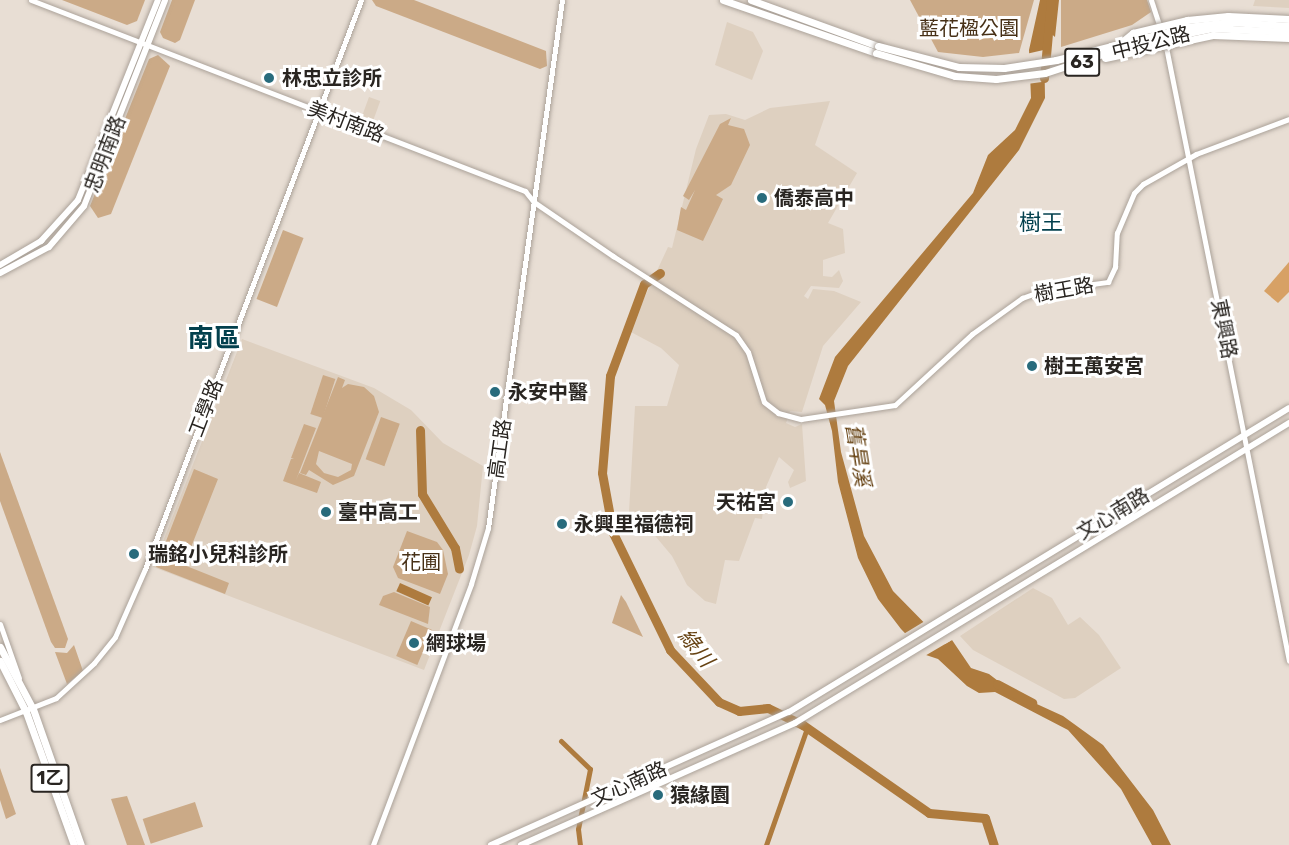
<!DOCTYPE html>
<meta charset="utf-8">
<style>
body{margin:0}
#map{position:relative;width:1289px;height:845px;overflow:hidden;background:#e8ded4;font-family:Rubik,"Noto Sans TC",sans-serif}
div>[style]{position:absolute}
.built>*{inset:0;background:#ded0c0;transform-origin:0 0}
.green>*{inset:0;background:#cbaa87;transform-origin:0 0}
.forest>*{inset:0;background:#d7a165}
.water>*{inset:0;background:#ae7b3e;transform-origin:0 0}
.pier>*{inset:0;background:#e8ded4}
.canal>*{height:5px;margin:-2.5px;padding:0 2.5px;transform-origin:2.5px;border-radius:2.5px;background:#ae7b3e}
.river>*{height:9px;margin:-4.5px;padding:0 4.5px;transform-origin:4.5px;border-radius:4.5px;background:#ae7b3e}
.roads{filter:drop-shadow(0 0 2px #aba299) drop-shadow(0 0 2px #aba299)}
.tertiary>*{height:5px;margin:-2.5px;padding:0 2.5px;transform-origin:2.5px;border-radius:2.5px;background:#fff}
.secondary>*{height:6px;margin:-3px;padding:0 3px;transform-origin:3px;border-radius:3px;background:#fff}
.primary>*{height:7px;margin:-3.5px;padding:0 3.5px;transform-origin:3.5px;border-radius:3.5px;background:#fff}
.bridges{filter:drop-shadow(0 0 2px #aba299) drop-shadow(0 0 2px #aba299)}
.primary-bridge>*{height:7px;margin:-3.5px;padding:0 3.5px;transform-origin:3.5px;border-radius:3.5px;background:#fff}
.dots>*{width:16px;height:16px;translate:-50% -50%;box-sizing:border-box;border:3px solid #fff;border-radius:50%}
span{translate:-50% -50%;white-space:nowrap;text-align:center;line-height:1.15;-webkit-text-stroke:6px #fff;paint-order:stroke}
.shield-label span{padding:2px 4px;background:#fff;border:2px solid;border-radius:4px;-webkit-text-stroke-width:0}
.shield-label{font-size:18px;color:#292521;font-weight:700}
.park-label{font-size:20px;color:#473016}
.street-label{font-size:20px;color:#292521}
.poi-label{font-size:20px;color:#292521;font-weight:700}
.left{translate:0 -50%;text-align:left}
.right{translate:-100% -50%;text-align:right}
.water-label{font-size:21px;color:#664213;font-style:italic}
.quarter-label{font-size:22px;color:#03404d}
.district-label{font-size:26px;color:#03404d;font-weight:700}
</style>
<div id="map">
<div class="built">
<i style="clip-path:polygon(1255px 0,1289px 0,1289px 8px,1253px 6px)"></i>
<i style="clip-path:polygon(727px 22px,753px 32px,763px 51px,752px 80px,715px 65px)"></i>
<i style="left:369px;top:97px;width:12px;height:21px;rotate:20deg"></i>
<i style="clip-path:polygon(830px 101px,815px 145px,857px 173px,828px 223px,843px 229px,845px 253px,823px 260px,823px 276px,832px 277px,839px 270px,843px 281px,839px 288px,811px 286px,804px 296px,808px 299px,813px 289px,834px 291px,861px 302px,823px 346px,802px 412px,790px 411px,786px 423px,795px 427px,802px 424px,806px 481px,790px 488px,788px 482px,794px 470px,779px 457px,766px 487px,762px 519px,755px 518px,739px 561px,725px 560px,716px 604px,705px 601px,687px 585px,672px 556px,641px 519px,629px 512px,635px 406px,667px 406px,679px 365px,661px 348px,629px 331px,668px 247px,672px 248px,696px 149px,709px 115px,726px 114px,745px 120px,770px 108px)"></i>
<i style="clip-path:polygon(242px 339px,374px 388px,411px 410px,443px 443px,483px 466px,477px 526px,469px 555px,424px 670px,153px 567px)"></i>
<i style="clip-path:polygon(1033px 588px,1052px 598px,1068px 625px,1080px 617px,1099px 635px,1121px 668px,1075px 698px,1064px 699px,973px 650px,960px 636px)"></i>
</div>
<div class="green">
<i style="clip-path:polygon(62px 0,145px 0,137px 21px,127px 25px)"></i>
<i style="clip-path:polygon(172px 0,195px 0,180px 40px,175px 43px,163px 38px,160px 32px)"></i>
<i style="clip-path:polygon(372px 0,414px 0,546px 51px,547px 66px,540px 69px,376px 6px)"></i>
<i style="clip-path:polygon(910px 0,1034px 0,1019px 53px,983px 57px,938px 52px)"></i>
<i style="clip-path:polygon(1061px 0,1147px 0,1151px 12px,1132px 25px,1061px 47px)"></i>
<i style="clip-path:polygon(158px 55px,170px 66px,111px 214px,98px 218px,90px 206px,149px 59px)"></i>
<i style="clip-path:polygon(731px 118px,728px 125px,744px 129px,750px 145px,731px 185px,716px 195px,723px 199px,703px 241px,677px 230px,681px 207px,686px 210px,695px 190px,689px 200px,683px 196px,720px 124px)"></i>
<i style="left:283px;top:230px;width:22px;height:74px;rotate:21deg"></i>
<i style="left:323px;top:375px;width:13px;height:41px;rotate:18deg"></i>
<i style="clip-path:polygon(evenodd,338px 377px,345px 380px,342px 388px,348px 384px,364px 387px,374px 396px,379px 412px,354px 476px,333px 485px,309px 470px,306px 475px,300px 473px,338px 377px,319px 451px,352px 464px,351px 470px,338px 477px,324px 473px,316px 464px,319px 451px)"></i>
<i style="left:381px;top:417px;width:20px;height:45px;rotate:20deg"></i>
<i style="clip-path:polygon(304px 424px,316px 428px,296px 480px,299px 473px,321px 482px,317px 493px,283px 481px,291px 459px,294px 459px,291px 458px)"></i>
<i style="clip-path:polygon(0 452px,68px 639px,65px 648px,55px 648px,51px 642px,0 501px)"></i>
<i style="clip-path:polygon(194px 469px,218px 479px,184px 565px,229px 583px,225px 594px,156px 567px)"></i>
<i style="clip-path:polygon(407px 531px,437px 542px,443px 550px,448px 574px,440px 594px,398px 578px,393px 567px)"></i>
<i style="clip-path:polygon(394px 592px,430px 607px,428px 624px,379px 605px,383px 596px)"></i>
<i style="clip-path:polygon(621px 595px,626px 602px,643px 637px,612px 623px)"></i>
<i style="left:411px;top:621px;width:23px;height:38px;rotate:23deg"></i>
<i style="clip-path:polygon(74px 645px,83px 671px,67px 684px,55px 652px,67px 653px)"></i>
<i style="clip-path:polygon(0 768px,16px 814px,6px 819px,0 800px)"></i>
<i style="clip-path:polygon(127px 796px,145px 845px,127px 845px,111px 799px)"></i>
<i style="left:195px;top:802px;width:26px;height:55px;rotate:72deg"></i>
</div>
<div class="forest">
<i style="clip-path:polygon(1289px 262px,1289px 292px,1278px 303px,1264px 291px)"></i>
</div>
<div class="water">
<i style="clip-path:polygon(1040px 0,1059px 0,1055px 37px,1047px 30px,1044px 37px,1045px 98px,1019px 150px,848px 366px,834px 401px,841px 452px,864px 536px,893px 591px,945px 644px,952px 640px,971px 668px,989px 674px,1015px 694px,1063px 716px,1103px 745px,1153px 810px,1171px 845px,1152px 845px,1121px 789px,1068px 730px,995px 692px,979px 693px,967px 686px,938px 659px,926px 655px,901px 629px,878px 599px,858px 558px,838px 482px,832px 431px,825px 405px,819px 399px,835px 357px,973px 193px,988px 155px,1015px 130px,1031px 98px,1029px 50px)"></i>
<i style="left:400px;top:583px;width:35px;height:9px;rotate:24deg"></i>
</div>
<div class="pier">
<i style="clip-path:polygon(1048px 49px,1049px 81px,1027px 84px,1026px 54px)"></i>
<i style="clip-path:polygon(925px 621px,946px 641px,952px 640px,923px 657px,902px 635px)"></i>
</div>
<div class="canal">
<i style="left:561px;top:741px;width:40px;rotate:44deg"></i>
<i style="left:590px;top:769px;width:61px;rotate:101.3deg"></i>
<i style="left:578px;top:829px;width:16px;rotate:83deg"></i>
<i style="left:766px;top:845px;width:124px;rotate:-70.7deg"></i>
</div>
<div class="river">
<i style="left:1044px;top:78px;width:78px;rotate:-84.9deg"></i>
<i style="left:660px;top:273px;width:19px;rotate:145deg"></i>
<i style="left:644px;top:284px;width:98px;rotate:110.3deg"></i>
<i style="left:610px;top:376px;width:97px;rotate:94.7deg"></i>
<i style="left:602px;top:473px;width:61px;rotate:79.6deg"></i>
<i style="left:613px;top:533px;width:130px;rotate:64deg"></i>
<i style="left:670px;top:650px;width:71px;rotate:46.7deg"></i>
<i style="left:719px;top:702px;width:22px;rotate:24deg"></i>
<i style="left:739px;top:711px;width:29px;rotate:-6deg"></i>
<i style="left:768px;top:708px;width:39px;rotate:26deg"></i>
<i style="left:803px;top:725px;width:154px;rotate:34.9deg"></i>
<i style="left:929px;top:813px;width:56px;rotate:5.1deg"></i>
<i style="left:985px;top:818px;width:28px;rotate:72deg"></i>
<i style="left:420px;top:430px;width:64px;rotate:88.2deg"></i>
<i style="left:422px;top:494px;width:63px;rotate:58.6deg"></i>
<i style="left:455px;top:548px;width:21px;rotate:79deg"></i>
<i style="left:997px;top:684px;width:40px;rotate:28deg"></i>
</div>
<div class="roads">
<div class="tertiary">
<i style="left:31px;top:0;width:530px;rotate:21.14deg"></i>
<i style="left:525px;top:191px;width:14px;rotate:51deg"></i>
<i style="left:534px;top:202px;width:96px;rotate:34.4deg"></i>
<i style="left:613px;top:256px;width:146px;rotate:32.7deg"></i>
<i style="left:736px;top:335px;width:21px;rotate:55deg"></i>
<i style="left:748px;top:352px;width:52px;rotate:72.3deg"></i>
<i style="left:764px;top:402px;width:18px;rotate:38deg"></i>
<i style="left:778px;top:413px;width:24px;rotate:15deg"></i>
<i style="left:801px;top:419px;width:95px;rotate:-8.5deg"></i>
<i style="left:895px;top:405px;width:105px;rotate:-42.7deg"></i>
<i style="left:972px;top:334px;width:62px;rotate:-35.8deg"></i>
<i style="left:1022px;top:298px;width:20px;rotate:-20deg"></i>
<i style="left:1041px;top:291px;width:68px;rotate:-7.7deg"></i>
<i style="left:1108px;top:282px;width:17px;rotate:-65deg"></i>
<i style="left:1115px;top:267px;width:34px;rotate:-87deg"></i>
<i style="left:1117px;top:233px;width:43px;rotate:-67deg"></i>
<i style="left:1134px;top:193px;width:13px;rotate:-45deg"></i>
<i style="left:1143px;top:184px;width:61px;rotate:-29.5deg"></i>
<i style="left:1196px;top:154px;width:99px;rotate:-20.6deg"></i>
<i style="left:1151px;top:0;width:32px;rotate:72deg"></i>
<i style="left:1165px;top:42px;width:631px;rotate:78.67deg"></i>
<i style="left:0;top:624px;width:57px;rotate:70.6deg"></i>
<i style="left:0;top:720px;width:60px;rotate:-21.4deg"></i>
<i style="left:56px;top:698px;width:52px;rotate:-42.6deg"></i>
<i style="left:94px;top:663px;width:33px;rotate:-51deg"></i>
<i style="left:115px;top:637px;width:74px;rotate:-66.2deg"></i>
<i style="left:145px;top:569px;width:609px;rotate:-69.21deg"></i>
<i style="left:373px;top:845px;width:279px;rotate:-69.4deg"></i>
<i style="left:471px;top:584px;width:59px;rotate:-73.1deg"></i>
<i style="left:488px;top:528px;width:533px;rotate:-82.02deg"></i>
</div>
<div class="secondary">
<i style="left:0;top:265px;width:48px;rotate:-30.3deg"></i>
<i style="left:41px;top:241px;width:55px;rotate:-47.9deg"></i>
<i style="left:78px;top:200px;width:215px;rotate:-68.2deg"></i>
<i style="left:0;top:273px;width:55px;rotate:-28deg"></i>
<i style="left:49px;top:247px;width:54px;rotate:-49.5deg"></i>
<i style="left:84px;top:206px;width:221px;rotate:-68.5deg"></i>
<i style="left:491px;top:845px;width:326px;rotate:-24.1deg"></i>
<i style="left:789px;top:712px;width:585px;rotate:-31.3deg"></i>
<i style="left:521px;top:845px;width:300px;rotate:-24deg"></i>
<i style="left:795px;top:723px;width:578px;rotate:-31.27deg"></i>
</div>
<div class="primary">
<i style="left:723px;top:0;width:162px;rotate:19.1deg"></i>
<i style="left:751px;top:0;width:135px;rotate:19.9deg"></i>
<i style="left:0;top:647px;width:70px;rotate:62deg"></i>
<i style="left:33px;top:709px;width:144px;rotate:70.6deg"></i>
<i style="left:0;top:661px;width:57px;rotate:63deg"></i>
<i style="left:26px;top:712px;width:141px;rotate:70.2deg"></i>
</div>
</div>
<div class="bridges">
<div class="primary-bridge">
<i style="left:1123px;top:41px;width:13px;rotate:-39deg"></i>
<i style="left:1133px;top:33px;width:56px;rotate:-13.5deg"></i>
<i style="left:1187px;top:20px;width:41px;rotate:-5.6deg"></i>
<i style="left:1228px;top:16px;width:61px;rotate:2.8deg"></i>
<i style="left:878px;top:46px;width:84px;rotate:14.5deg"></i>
<i style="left:959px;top:67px;width:45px;rotate:1.3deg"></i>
<i style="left:1004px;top:68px;width:53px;rotate:-8.7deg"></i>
<i style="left:1056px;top:60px;width:135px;rotate:-14.1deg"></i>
<i style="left:1187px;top:27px;width:44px;rotate:-6.5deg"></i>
<i style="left:1231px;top:22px;width:58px;rotate:3.9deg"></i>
<i style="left:876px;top:53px;width:82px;rotate:16.2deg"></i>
<i style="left:955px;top:76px;width:41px;rotate:4.2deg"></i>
<i style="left:996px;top:79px;width:49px;rotate:-7deg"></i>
<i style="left:1045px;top:73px;width:89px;rotate:-18.2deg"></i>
<i style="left:1130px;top:45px;width:84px;rotate:-11.7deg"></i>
<i style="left:1212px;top:28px;width:77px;rotate:3deg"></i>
<i style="left:1105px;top:58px;width:110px;rotate:-12deg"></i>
<i style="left:1213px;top:35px;width:76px;rotate:2.3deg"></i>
</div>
</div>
<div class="dots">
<i style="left:269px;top:78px;background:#286b7c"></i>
<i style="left:762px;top:198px;background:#286b7c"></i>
<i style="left:1032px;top:366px;background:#286b7c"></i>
<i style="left:495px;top:392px;background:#286b7c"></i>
<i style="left:788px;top:502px;background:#286b7c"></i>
<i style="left:326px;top:512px;background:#286b7c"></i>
<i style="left:562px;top:524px;background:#286b7c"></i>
<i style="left:134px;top:554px;background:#286b7c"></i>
<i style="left:414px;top:643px;background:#286b7c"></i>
<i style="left:658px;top:795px;background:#286b7c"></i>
</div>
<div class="shield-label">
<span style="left:1082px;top:62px">63</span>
<span style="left:50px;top:778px">1乙</span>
</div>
<div class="park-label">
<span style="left:969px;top:28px">藍花楹公園</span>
<span style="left:421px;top:562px">花圃</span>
</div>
<div class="street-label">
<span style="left:1151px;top:43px;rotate:-14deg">中投公路</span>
<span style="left:346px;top:122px;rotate:21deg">美村南路</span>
<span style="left:105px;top:154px;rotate:-69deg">忠明南路</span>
<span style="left:1064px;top:290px;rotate:-10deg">樹王路</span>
<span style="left:1224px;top:329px;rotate:79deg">東興路</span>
<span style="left:206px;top:408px;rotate:-69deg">工學路</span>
<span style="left:500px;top:449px;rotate:-82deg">高工路</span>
<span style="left:1113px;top:514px;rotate:-31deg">文心南路</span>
<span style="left:629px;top:784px;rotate:-24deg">文心南路</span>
</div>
<div class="poi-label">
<span class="left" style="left:282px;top:78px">林忠立診所</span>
<span class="left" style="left:774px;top:198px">僑泰高中</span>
<span class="left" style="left:1044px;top:366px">樹王萬安宮</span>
<span class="left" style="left:508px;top:392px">永安中醫</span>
<span class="right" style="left:776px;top:502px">天祐宮</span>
<span class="left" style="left:338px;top:512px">臺中高工</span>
<span class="left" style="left:574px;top:524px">永興里福德祠</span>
<span class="left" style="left:148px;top:554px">瑞銘小兒科診所</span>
<span class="left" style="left:426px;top:643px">網球場</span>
<span class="left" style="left:670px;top:795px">猿緣園</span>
</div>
<div class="water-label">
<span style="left:858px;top:455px;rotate:81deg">舊旱溪</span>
<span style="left:696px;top:648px;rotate:51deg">綠川</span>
</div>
<div class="quarter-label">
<span style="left:1041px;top:223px">樹王</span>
</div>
<div class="district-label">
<span style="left:214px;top:339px">南區</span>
</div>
</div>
